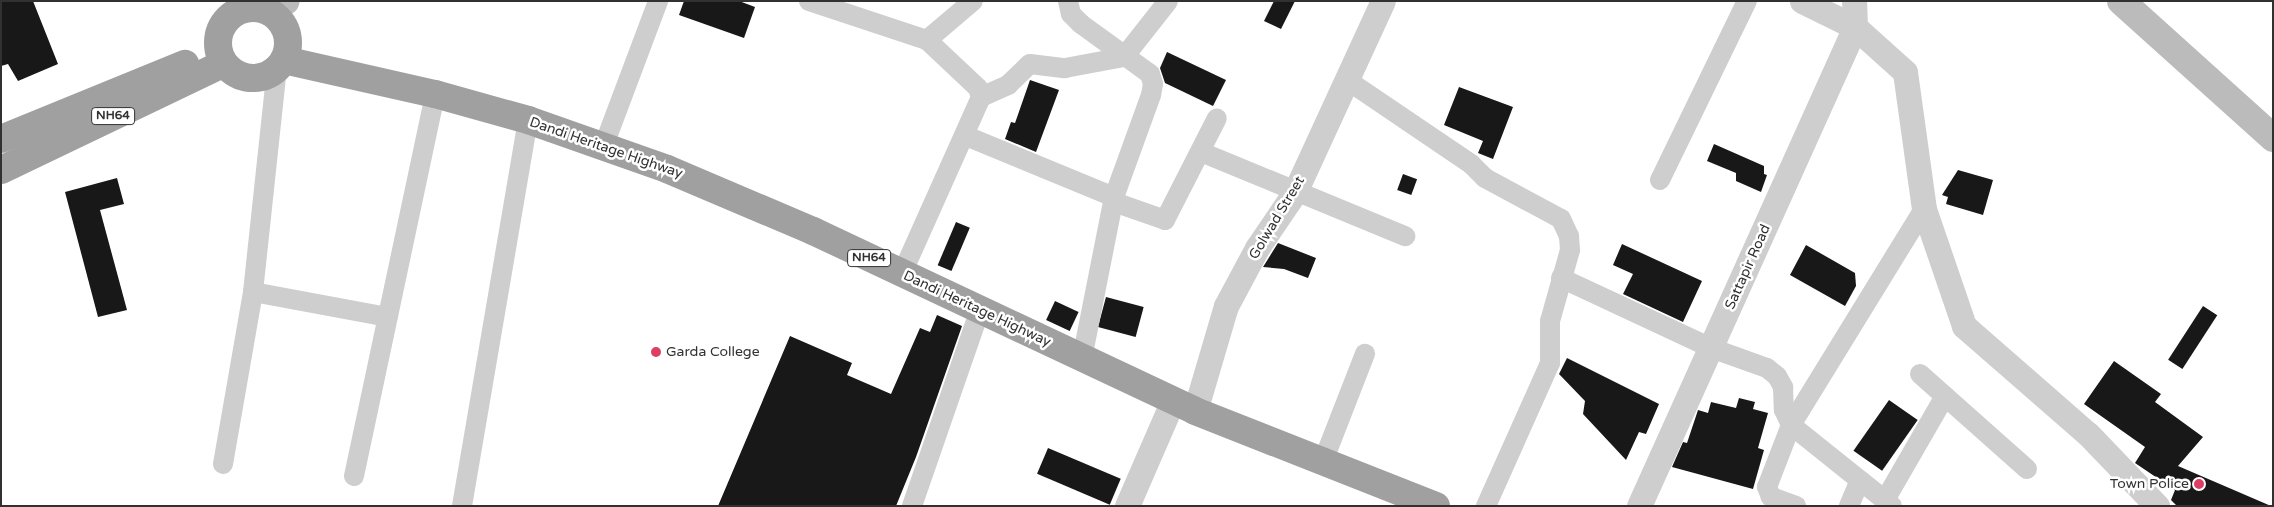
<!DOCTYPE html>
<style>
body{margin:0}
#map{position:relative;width:2274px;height:507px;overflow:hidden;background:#fff;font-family:"Varela Round",sans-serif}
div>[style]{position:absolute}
.building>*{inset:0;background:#181818;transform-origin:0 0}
.minor>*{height:20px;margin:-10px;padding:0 10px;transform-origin:10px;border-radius:10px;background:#cecece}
.tertiary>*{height:25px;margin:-12.5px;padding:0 12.5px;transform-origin:12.5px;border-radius:12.5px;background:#cecece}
.secondary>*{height:28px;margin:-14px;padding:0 14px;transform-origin:14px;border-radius:14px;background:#bbb}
.trunk>*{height:28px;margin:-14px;padding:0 14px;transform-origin:14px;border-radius:14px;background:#a0a0a0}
.trunk>.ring{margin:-14px;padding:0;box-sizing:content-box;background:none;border:28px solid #a0a0a0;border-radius:50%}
.dots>*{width:14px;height:14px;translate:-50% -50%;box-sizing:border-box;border:2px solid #fff;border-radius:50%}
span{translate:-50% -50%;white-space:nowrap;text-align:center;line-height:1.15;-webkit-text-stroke:5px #fff;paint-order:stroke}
.shield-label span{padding:1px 4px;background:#fff;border:1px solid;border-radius:4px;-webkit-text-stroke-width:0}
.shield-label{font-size:12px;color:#313131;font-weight:700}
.street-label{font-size:14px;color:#313131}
.poi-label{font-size:14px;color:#313131}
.left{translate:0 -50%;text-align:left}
.right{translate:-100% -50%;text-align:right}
.frame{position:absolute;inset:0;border:2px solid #313131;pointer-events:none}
</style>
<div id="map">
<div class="building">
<i style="clip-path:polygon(1px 1px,33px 1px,58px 64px,18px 81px,8px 64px,1px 66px)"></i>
<i style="clip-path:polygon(684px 1px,739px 1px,755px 7px,744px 38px,679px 15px)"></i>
<i style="clip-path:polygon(1274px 1px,1295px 1px,1281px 29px,1264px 21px)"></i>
<i style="clip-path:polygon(1167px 52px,1226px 80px,1213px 106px,1165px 83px,1160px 68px)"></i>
<i style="clip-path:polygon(1030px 80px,1059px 90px,1036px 152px,1005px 139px,1011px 122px,1015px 123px)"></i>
<i style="clip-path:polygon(1459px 87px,1513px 107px,1493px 159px,1478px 153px,1483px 141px,1444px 125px)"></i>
<i style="clip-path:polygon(1714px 144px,1764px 166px,1764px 174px,1767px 175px,1761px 192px,1736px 181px,1736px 173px,1707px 161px)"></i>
<i style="clip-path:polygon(1958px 170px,1993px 180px,1983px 215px,1946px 204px,1948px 197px,1942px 195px)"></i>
<i style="left:1403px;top:174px;width:15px;height:17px;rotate:20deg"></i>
<i style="clip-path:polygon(117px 178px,124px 204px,100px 210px,127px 310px,98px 317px,65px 192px)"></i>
<i style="left:956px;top:222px;width:15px;height:47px;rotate:23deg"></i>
<i style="clip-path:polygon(1278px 243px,1316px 258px,1308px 278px,1284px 269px,1263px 267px)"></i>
<i style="clip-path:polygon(1622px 244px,1702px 281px,1683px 322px,1623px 294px,1633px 274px,1613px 265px)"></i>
<i style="clip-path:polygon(1806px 245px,1855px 273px,1856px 286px,1845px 306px,1790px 275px)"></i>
<i style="left:1106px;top:297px;width:39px;height:31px;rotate:15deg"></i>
<i style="left:1055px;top:301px;width:26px;height:21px;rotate:25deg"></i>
<i style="left:2203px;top:306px;width:17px;height:64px;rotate:33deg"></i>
<i style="clip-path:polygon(937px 315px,962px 326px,916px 457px,896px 506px,718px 506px,790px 336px,852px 363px,847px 375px,891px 394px,920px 328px,930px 332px)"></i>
<i style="clip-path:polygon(1567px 358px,1659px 404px,1646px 434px,1639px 432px,1626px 460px,1583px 414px,1585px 401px,1559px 374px)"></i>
<i style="clip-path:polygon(2114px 361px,2161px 394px,2155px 402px,2203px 437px,2178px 466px,2271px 506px,2177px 506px,2171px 500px,2175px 490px,2135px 463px,2145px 447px,2084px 404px)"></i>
<i style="clip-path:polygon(1739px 398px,1755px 402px,1753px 409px,1768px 413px,1758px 448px,1764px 450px,1753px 489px,1672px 467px,1683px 442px,1687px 443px,1698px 410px,1708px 413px,1711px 402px,1736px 408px)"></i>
<i style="left:1889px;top:400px;width:35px;height:62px;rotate:35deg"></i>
<i style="left:1048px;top:448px;width:79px;height:28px;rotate:23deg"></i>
</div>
<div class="minor">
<i style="left:809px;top:1px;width:124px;rotate:18.3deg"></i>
<i style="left:927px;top:40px;width:70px;rotate:43.3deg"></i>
<i style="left:978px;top:88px;width:9px;rotate:72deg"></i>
<i style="left:981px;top:97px;width:194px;rotate:114.1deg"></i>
<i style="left:1068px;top:1px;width:13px;rotate:77deg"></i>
<i style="left:1071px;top:14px;width:14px;rotate:45deg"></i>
<i style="left:1081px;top:24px;width:85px;rotate:35.9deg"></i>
<i style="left:1150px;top:74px;width:10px;rotate:73deg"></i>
<i style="left:1153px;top:84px;width:11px;rotate:100deg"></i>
<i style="left:1151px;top:95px;width:109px;rotate:109.9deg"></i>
<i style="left:927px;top:40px;width:60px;rotate:-40.3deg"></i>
<i style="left:1347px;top:80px;width:150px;rotate:34.1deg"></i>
<i style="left:1471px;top:164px;width:20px;rotate:45deg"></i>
<i style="left:1485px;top:178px;width:86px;rotate:28.3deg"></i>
<i style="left:1561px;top:219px;width:19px;rotate:65deg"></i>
<i style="left:1569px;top:236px;width:14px;rotate:86deg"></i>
<i style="left:1570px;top:250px;width:74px;rotate:105.7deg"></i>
<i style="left:1550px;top:321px;width:42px;rotate:90deg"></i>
<i style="left:1550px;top:363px;width:157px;rotate:114.1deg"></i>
<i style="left:981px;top:97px;width:30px;rotate:-24deg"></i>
<i style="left:1008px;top:85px;width:30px;rotate:-44deg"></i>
<i style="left:1030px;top:64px;width:35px;rotate:7deg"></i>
<i style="left:1065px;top:68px;width:60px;rotate:-10.6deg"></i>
<i style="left:1124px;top:57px;width:71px;rotate:-51.8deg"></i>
<i style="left:966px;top:136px;width:160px;rotate:22.4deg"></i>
<i style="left:1114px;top:197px;width:165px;rotate:101.2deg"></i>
<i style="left:604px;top:145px;width:154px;rotate:-69.4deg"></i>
<i style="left:1201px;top:152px;width:221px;rotate:22.4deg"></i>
<i style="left:1660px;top:180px;width:199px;rotate:-64.1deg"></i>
<i style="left:1114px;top:202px;width:54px;rotate:19.4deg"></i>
<i style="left:1165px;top:220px;width:114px;rotate:-63deg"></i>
<i style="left:1561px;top:278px;width:166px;rotate:25deg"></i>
<i style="left:1711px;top:348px;width:59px;rotate:19.7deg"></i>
<i style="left:1767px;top:368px;width:13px;rotate:39deg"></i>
<i style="left:1777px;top:376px;width:13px;rotate:61deg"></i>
<i style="left:1783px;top:387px;width:23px;rotate:88deg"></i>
<i style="left:1784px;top:410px;width:17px;rotate:65deg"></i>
<i style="left:1791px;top:425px;width:129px;rotate:38.7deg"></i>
<i style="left:253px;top:292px;width:137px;rotate:10.5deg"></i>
<i style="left:1920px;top:374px;width:143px;rotate:41.6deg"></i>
<i style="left:1324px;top:459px;width:113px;rotate:-68.7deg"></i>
<i style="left:223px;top:464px;width:175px;rotate:-80.1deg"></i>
<i style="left:253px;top:292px;width:224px;rotate:-83.9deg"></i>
<i style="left:354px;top:476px;width:390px;rotate:-78deg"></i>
<i style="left:1885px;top:500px;width:120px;rotate:-60deg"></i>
<i style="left:462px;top:506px;width:392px;rotate:-80.3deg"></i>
<i style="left:912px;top:506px;width:207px;rotate:-70.9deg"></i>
<i style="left:1796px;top:506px;width:27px;rotate:-160deg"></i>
<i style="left:1771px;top:497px;width:11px;rotate:-112deg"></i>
<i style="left:1767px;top:487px;width:66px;rotate:-68.8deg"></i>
<i style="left:1791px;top:425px;width:254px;rotate:-58.4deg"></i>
<i style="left:1849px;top:506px;width:28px;rotate:-67deg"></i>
</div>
<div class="tertiary">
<i style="left:1802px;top:1px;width:59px;rotate:26.1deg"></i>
<i style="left:1855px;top:27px;width:67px;rotate:42deg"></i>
<i style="left:1905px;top:72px;width:138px;rotate:82.1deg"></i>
<i style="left:1924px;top:209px;width:124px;rotate:71.1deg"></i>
<i style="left:1964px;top:326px;width:164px;rotate:41.1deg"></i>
<i style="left:2088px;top:434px;width:100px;rotate:46.2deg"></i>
<i style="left:1195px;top:411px;width:109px;rotate:-73.6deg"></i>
<i style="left:1226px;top:306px;width:66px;rotate:-61.9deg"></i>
<i style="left:1257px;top:248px;width:68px;rotate:-55.8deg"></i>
<i style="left:1295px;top:192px;width:210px;rotate:-65.3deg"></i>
<i style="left:1127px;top:506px;width:116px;rotate:-66.5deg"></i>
<i style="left:1639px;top:506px;width:525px;rotate:-65.73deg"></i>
<i style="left:1855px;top:27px;width:26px;rotate:-92deg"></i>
</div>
<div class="secondary">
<i style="left:2121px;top:1px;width:205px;rotate:42deg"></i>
<i style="left:270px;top:12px;width:19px;rotate:-35deg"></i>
</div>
<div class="trunk">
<i class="ring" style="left:218px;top:8px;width:42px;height:42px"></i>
<i style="left:284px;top:60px;width:155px;rotate:12.7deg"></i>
<i style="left:435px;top:94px;width:97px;rotate:15.6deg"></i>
<i style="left:528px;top:120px;width:147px;rotate:19.4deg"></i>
<i style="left:667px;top:169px;width:159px;rotate:23deg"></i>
<i style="left:813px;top:231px;width:422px;rotate:25.2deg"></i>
<i style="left:1195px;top:411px;width:259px;rotate:21.5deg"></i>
<i style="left:1px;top:139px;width:199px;rotate:-22.2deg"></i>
<i style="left:1px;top:170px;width:247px;rotate:-25.6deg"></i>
</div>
<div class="dots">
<i style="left:656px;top:352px;background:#dd3e63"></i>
<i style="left:2199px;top:484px;background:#dd3e63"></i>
</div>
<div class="shield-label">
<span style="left:113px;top:116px">NH64</span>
<span style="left:869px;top:258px">NH64</span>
</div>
<div class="street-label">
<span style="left:606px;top:148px;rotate:19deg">Dandi Heritage Highway</span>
<span style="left:1277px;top:218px;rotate:-59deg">Golwad Street</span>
<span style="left:1748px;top:267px;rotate:-66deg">Sattapir Road</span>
<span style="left:977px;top:309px;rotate:25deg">Dandi Heritage Highway</span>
</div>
<div class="poi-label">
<span class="left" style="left:666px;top:352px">Garda College</span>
<span class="right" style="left:2189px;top:484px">Town Police</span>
</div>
<div class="frame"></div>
</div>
